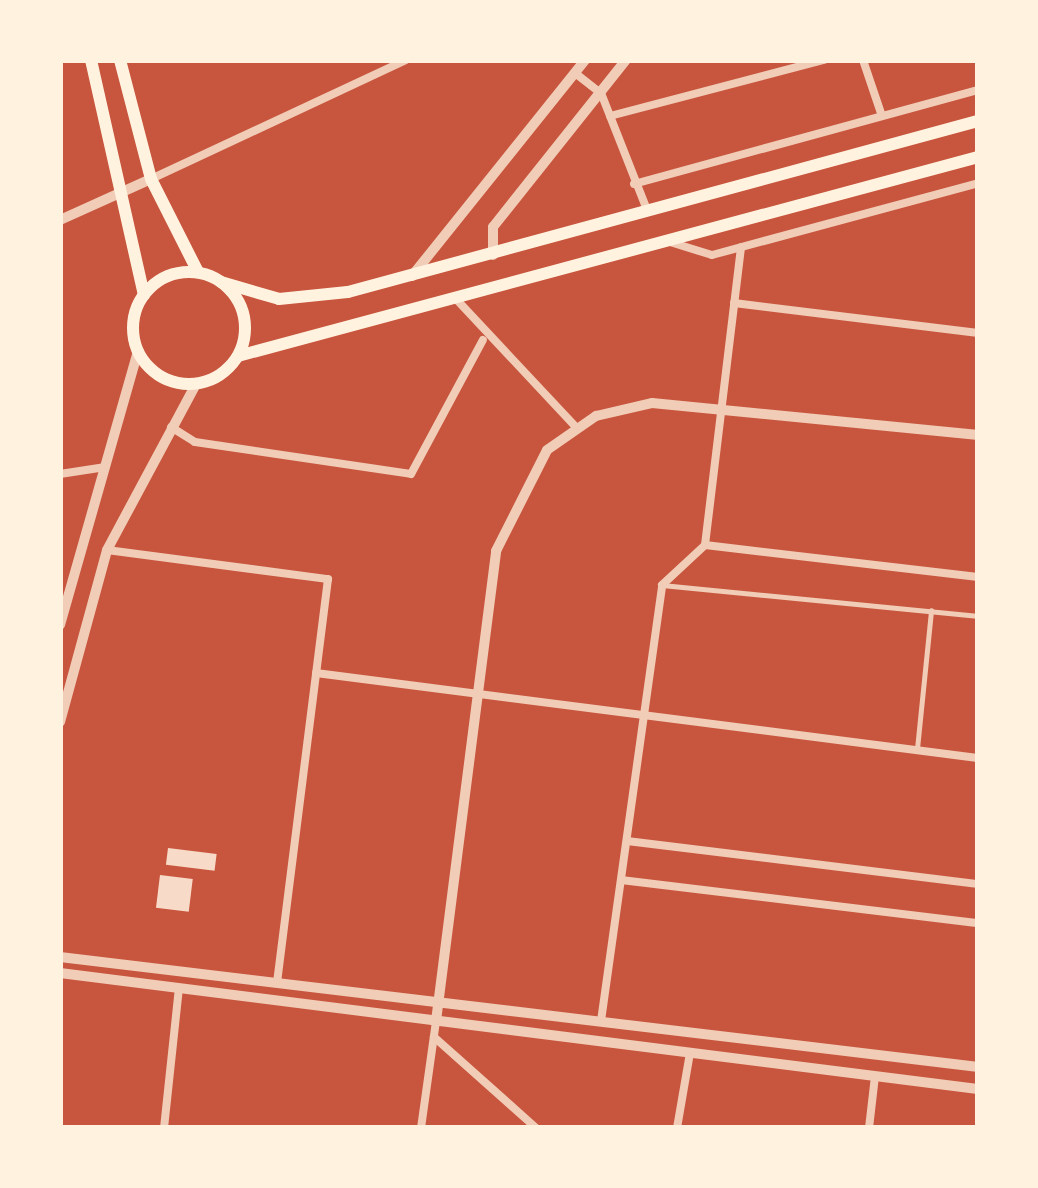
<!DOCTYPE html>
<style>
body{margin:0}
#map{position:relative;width:1038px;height:1188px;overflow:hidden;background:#c8553d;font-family:"Crimson Pro",serif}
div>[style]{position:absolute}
.building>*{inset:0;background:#f7dbc8;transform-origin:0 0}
.service>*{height:4.5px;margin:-2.25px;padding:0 2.25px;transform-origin:2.25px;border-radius:2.25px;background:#f1ccb7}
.minor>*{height:8px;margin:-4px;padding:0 4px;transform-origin:4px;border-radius:4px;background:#f1ccb7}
.tertiary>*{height:10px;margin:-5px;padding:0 5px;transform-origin:5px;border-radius:5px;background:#f1ccb7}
.secondary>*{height:12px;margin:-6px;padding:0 6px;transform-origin:6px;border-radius:6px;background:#fff3e0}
.secondary>.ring{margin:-6px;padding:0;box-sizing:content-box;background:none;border:12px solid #fff3e0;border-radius:50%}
span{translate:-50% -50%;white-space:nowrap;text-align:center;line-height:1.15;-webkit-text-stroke:9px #fff3e0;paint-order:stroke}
.frame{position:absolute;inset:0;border:63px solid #fff3e0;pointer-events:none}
</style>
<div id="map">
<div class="building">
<i style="left:168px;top:848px;width:49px;height:17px;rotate:7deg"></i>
<i style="left:160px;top:875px;width:33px;height:33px;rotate:7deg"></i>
</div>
<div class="service">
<i style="left:662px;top:585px;width:318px;rotate:5.6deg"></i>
<i style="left:917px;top:749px;width:139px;rotate:-84.2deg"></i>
</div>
<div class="minor">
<i style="left:863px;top:60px;width:59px;rotate:71.3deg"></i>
<i style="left:575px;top:73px;width:33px;rotate:38deg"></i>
<i style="left:601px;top:93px;width:126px;rotate:68.5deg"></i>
<i style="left:610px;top:116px;width:221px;rotate:-14.7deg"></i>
<i style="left:151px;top:179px;width:281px;rotate:-25deg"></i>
<i style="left:634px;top:184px;width:357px;rotate:-15.3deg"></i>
<i style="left:670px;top:242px;width:44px;rotate:17.2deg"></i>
<i style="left:712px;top:255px;width:276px;rotate:-15.1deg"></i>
<i style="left:457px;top:300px;width:174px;rotate:46.9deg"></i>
<i style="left:734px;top:303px;width:246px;rotate:7deg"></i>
<i style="left:171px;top:427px;width:28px;rotate:32deg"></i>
<i style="left:195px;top:442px;width:218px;rotate:8.4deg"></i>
<i style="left:411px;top:474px;width:152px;rotate:-61.8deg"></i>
<i style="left:60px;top:474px;width:46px;rotate:-8.8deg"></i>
<i style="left:705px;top:545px;width:275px;rotate:6.7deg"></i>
<i style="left:107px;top:550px;width:223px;rotate:7.5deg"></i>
<i style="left:328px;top:579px;width:405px;rotate:97.2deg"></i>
<i style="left:316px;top:673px;width:667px;rotate:7.32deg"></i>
<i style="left:627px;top:841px;width:354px;rotate:7deg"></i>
<i style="left:621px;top:880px;width:360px;rotate:6.9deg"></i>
<i style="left:601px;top:1021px;width:440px;rotate:-82deg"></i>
<i style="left:662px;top:585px;width:59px;rotate:-42.9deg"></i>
<i style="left:705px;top:545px;width:300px;rotate:-83.1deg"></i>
<i style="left:434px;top:1037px;width:137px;rotate:41.7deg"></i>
<i style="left:164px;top:1128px;width:141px;rotate:-83.9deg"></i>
<i style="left:421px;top:1128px;width:108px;rotate:-82deg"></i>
<i style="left:677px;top:1128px;width:76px;rotate:-80.2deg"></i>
<i style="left:869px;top:1128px;width:52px;rotate:-83.4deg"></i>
</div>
<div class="tertiary">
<i style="left:60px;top:220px;width:100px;rotate:-24.3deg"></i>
<i style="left:493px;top:255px;width:28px;rotate:-90deg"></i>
<i style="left:493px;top:227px;width:213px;rotate:-51.5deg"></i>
<i style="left:412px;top:276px;width:277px;rotate:-51.3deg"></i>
<i style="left:60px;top:625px;width:284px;rotate:-74.1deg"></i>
<i style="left:60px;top:722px;width:178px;rotate:-74.7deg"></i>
<i style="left:107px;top:550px;width:188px;rotate:-61.8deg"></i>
<i style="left:60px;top:957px;width:925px;rotate:6.83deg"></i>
<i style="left:60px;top:973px;width:925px;rotate:7.2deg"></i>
<i style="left:436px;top:1021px;width:474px;rotate:-82.7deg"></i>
<i style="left:496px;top:551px;width:113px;rotate:-63.2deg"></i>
<i style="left:547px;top:450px;width:60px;rotate:-34.8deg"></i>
<i style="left:596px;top:416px;width:57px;rotate:-13.1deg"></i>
<i style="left:652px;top:403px;width:328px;rotate:5.6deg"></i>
</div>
<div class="secondary">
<i style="left:91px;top:60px;width:241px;rotate:77.3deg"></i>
<i style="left:120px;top:60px;width:123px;rotate:75.4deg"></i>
<i style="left:151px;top:179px;width:104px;rotate:63.2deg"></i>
<i class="ring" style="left:133px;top:272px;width:100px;height:100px"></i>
<i style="left:221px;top:282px;width:60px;rotate:16.3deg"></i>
<i style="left:279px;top:299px;width:69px;rotate:-5.8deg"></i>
<i style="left:348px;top:292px;width:653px;rotate:-15.19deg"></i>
<i style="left:238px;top:356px;width:766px;rotate:-15.05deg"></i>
</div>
<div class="frame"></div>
</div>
